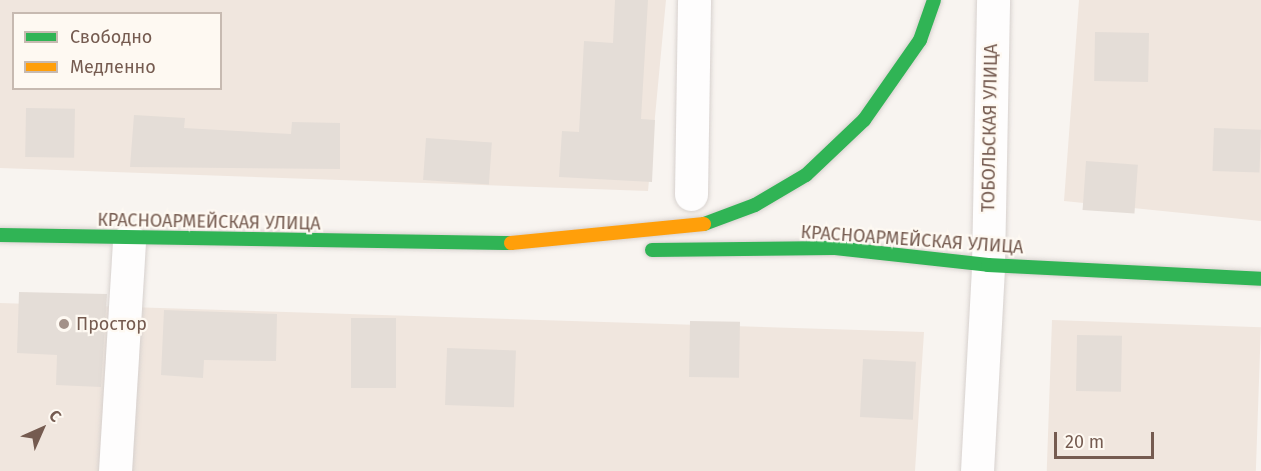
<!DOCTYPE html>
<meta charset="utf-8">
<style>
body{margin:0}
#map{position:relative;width:1261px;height:471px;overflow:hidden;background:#f8f4f0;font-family:"Fira Sans",sans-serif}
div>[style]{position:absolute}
.residential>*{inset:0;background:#f0e6de;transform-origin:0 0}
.building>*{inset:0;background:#e4ddd7;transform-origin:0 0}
.roads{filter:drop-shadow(0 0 2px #d7d1ce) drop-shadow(0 0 2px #d7d1ce)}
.street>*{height:33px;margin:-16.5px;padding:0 16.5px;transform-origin:16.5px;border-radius:16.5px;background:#fefdfd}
.fast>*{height:14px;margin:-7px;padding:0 7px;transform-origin:7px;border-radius:7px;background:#30b455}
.slow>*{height:14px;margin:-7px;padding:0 7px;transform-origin:7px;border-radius:7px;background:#ff9f0a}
.dots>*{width:16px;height:16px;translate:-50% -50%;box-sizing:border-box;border:3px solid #fef9f2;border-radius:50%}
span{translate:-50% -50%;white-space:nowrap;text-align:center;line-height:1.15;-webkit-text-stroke:4.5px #fef9f2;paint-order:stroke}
.street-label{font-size:18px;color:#755b50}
.poi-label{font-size:18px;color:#755b50}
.left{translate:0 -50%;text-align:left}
.legend{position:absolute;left:12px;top:12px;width:210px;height:78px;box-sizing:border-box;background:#fef9f2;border:2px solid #c7bab1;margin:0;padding:8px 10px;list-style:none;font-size:18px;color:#755b50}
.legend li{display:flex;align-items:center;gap:12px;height:30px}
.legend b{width:30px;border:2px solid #c7bab1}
.north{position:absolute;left:12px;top:399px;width:60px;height:60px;-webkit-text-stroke:4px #fef9f2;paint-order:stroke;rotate:45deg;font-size:16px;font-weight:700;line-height:24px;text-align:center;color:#755b50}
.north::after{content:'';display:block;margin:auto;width:21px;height:27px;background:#755b50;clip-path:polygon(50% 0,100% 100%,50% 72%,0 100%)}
.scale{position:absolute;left:1054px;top:432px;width:100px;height:27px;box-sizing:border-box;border:3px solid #755b50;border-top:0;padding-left:8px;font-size:18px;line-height:21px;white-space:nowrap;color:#755b50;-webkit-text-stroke:4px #fef9f2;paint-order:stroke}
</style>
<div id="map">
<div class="residential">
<i style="clip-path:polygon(evenodd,0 0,666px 0,648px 191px,0 168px,0 0,14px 14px,220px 14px,220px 88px,14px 88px,14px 14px)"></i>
<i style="clip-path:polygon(1079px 0,1261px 0,1261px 221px,1064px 201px)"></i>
<i style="clip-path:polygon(0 303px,924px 332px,915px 471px,0 471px)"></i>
<i style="left:1052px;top:320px;width:209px;height:151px;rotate:2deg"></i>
</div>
<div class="building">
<i style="clip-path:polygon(615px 0,648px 0,641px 119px,655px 120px,652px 182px,559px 177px,562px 131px,579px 132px,584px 41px,613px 43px)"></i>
<i style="left:1095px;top:32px;width:54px;height:49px;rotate:1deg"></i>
<i style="left:26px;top:108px;width:49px;height:49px;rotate:1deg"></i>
<i style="clip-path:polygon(134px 115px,185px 118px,184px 128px,291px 134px,292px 122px,340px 123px,340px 169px,130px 167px)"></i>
<i style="left:1214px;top:128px;width:47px;height:43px;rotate:2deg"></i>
<i style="left:426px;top:138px;width:66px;height:42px;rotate:4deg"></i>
<i style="left:1086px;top:161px;width:52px;height:49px;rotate:4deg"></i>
<i style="clip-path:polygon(19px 292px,107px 294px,101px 387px,56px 385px,57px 355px,17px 353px)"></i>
<i style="clip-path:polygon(164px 310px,277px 314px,276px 361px,204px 360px,203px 378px,161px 375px)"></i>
<i style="left:351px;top:318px;width:45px;height:70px"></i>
<i style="left:690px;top:321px;width:50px;height:56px;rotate:1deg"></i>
<i style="left:1077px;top:335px;width:45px;height:56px;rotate:1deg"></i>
<i style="left:447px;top:348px;width:69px;height:57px;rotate:2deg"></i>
<i style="left:863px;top:359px;width:53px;height:58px;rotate:3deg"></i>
</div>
<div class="roads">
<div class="street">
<i style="left:691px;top:194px;width:194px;rotate:-89.1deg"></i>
<i style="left:115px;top:471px;width:231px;rotate:-86.5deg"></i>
<i style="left:977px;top:471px;width:206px;rotate:-86.9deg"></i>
<i style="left:988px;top:265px;width:265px;rotate:-88.9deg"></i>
</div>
<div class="fast">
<i style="left:704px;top:224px;width:54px;rotate:-20.4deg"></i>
<i style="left:755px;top:205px;width:59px;rotate:-30.5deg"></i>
<i style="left:806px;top:175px;width:80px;rotate:-43.5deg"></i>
<i style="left:864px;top:120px;width:98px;rotate:-55deg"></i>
<i style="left:920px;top:40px;width:42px;rotate:-70.7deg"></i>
<i style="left:0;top:235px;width:511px;rotate:0.9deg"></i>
<i style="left:652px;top:250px;width:183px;rotate:-0.6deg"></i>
<i style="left:835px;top:248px;width:154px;rotate:6.3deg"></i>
<i style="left:988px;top:265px;width:273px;rotate:2.9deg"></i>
</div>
<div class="slow">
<i style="left:511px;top:243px;width:194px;rotate:-5.6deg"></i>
</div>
</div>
<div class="dots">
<i style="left:64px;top:324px;background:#a39188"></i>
</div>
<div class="street-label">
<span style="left:990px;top:128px;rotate:-89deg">ТОБОЛЬСКАЯ УЛИЦА</span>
<span style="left:209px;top:222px;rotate:1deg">КРАСНОАРМЕЙСКАЯ УЛИЦА</span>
<span style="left:912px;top:240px;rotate:4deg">КРАСНОАРМЕЙСКАЯ УЛИЦА</span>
</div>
<div class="poi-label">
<span class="left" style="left:76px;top:324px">Простор</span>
</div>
<ul class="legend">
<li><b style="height:8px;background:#30b455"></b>Свободно</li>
<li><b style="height:8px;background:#ff9f0a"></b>Медленно</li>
</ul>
<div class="north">С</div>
<div class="scale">20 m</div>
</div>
